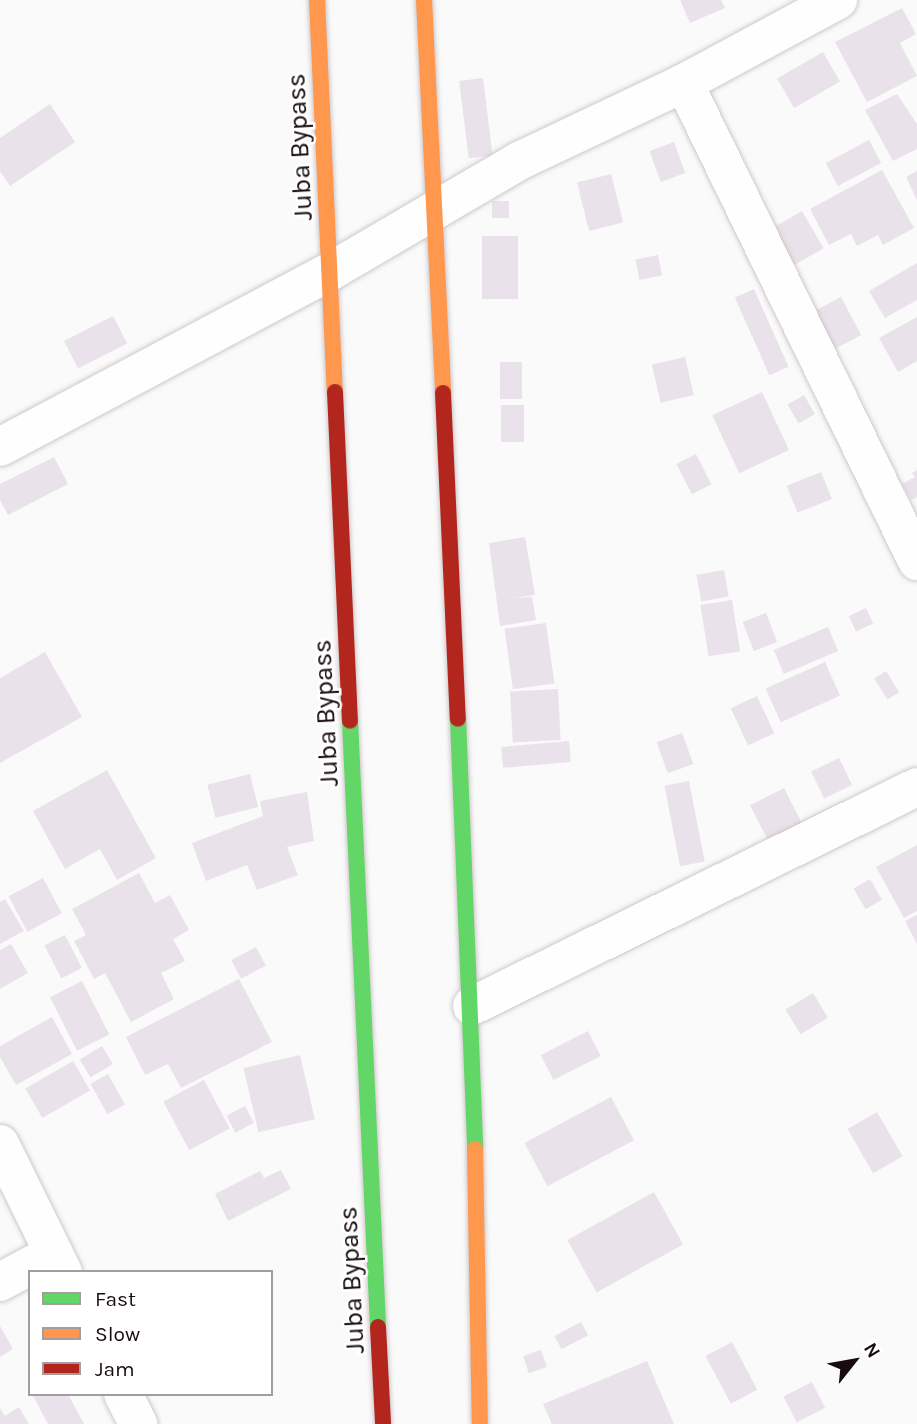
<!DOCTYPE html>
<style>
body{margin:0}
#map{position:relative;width:917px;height:1424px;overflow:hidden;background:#fafafa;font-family:Karla,sans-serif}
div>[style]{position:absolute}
.building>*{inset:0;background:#eae2ea;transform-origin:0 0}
.roads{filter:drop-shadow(0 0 2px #cfc8cb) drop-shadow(0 0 2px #cfc8cb)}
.street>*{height:38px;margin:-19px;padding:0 19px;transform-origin:19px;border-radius:19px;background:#fefefe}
.fast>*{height:16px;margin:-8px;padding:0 8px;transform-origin:8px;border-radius:8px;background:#63d668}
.slow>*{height:16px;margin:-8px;padding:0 8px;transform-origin:8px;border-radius:8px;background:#ff974d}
.jam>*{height:16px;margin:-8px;padding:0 8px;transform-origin:8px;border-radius:8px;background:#b3261e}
span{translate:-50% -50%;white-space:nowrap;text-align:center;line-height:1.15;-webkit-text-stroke:5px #fff;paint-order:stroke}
.street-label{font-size:26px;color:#170b10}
.legend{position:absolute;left:28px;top:1270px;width:245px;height:126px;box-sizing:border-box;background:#fff;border:2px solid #a29d9f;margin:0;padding:9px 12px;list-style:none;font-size:21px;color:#170b10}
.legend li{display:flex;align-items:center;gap:14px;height:35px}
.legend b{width:35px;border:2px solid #a29d9f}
.north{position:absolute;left:819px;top:1326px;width:70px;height:70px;-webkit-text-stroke:5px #fff;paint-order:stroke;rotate:59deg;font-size:19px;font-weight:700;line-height:28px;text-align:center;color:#170b10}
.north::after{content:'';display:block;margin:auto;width:24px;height:32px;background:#170b10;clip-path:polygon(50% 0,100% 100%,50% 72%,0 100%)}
</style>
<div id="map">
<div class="building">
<i style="clip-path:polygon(680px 0,721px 0,725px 8px,690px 23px)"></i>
<i style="clip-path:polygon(902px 8px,916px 34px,900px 43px,917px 76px,867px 102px,835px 42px)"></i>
<i style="left:823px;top:52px;width:34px;height:53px;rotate:60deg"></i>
<i style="left:483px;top:78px;width:78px;height:24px;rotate:83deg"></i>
<i style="clip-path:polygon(897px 94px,917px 124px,917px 149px,893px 161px,865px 110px)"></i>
<i style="clip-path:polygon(50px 104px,75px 142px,10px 186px,0 171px,0 138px)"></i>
<i style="left:869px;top:140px;width:26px;height:49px;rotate:62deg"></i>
<i style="left:674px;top:142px;width:33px;height:26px;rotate:70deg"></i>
<i style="clip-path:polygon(882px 170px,914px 228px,883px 245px,878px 235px,857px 246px,851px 234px,829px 245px,810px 209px)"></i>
<i style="clip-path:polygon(917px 171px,917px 200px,906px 177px)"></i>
<i style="left:611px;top:174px;width:50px;height:35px;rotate:76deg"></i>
<i style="left:492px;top:201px;width:17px;height:17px"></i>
<i style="left:802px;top:211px;width:43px;height:39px;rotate:60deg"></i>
<i style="left:482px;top:236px;width:36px;height:63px"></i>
<i style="left:658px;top:255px;width:21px;height:23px;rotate:79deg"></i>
<i style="clip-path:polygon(917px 263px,917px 300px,885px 318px,869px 291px)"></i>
<i style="left:754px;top:289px;width:85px;height:21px;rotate:66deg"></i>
<i style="left:841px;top:297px;width:43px;height:35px;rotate:62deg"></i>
<i style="left:113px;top:316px;width:31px;height:55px;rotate:63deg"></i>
<i style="clip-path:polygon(917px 317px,917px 361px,898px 372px,879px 338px)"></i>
<i style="left:685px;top:357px;width:39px;height:34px;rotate:77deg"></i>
<i style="left:500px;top:362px;width:22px;height:37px"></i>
<i style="left:762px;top:392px;width:64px;height:55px;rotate:65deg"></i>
<i style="left:804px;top:395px;width:22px;height:19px;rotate:60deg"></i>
<i style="left:524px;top:405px;width:37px;height:23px;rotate:90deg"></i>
<i style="left:696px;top:454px;width:34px;height:22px;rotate:63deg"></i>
<i style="clip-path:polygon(54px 457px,68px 484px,8px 515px,0 500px,0 484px)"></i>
<i style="clip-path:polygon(917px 470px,917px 497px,911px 500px,902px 484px,915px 477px,912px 473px)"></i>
<i style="left:821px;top:472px;width:29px;height:37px;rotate:68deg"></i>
<i style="clip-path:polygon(525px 537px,535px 595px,513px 598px,532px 597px,536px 620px,500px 626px,489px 543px)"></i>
<i style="left:724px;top:570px;width:27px;height:28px;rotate:80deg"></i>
<i style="left:732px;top:600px;width:52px;height:32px;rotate:81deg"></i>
<i style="left:866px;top:608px;width:17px;height:19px;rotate:65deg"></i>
<i style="left:766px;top:613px;width:31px;height:25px;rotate:69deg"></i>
<i style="left:546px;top:623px;width:61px;height:42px;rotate:82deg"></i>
<i style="left:828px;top:627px;width:26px;height:59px;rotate:67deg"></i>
<i style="clip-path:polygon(45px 652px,82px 717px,0 763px,0 678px)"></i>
<i style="left:825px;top:662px;width:37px;height:65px;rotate:66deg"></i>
<i style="left:886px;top:671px;width:25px;height:14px;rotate:58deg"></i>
<i style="left:558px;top:689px;width:51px;height:48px;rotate:87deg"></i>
<i style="left:757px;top:696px;width:41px;height:29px;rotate:65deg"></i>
<i style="left:682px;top:733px;width:33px;height:27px;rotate:70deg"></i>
<i style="left:569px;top:741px;width:21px;height:68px;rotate:85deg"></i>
<i style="left:839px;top:758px;width:30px;height:31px;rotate:64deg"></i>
<i style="clip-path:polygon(107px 770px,156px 858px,117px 880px,100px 849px,65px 869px,33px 811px)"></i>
<i style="left:250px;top:774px;width:34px;height:44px;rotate:76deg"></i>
<i style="left:689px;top:781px;width:82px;height:25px;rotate:79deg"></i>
<i style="left:784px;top:788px;width:42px;height:38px;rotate:63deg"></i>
<i style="clip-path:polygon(307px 792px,314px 841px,287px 847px,298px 875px,257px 890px,247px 865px,206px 881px,192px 843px,263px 816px,260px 801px)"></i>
<i style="clip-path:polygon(917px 845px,917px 911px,904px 918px,876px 867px)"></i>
<i style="clip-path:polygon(139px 873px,155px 903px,170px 895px,189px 930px,173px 939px,185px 961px,161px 973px,174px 999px,131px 1022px,105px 973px,94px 979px,74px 941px,86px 935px,72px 909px)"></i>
<i style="left:43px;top:878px;width:40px;height:39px;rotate:62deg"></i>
<i style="left:870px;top:879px;width:24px;height:19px;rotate:60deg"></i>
<i style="clip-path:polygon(5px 899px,24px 931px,0 944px,0 902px)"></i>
<i style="clip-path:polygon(917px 915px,917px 944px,905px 921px)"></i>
<i style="left:65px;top:935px;width:37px;height:23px;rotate:63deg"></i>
<i style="clip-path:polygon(11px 944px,28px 973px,0 989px,0 950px)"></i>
<i style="left:256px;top:947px;width:21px;height:28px;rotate:62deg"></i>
<i style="clip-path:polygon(239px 979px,272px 1042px,181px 1088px,168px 1064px,145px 1075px,126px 1037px)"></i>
<i style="left:82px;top:981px;width:60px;height:36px;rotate:63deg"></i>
<i style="left:813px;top:993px;width:29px;height:32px;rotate:59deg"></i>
<i style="clip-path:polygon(52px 1017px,72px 1054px,16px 1085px,0 1057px,0 1046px)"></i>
<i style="left:588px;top:1031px;width:28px;height:53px;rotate:63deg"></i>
<i style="left:102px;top:1046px;width:21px;height:26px;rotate:59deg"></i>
<i style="left:300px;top:1055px;width:66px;height:58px;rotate:77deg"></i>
<i style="left:73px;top:1061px;width:34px;height:55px;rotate:60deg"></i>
<i style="left:108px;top:1074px;width:35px;height:20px;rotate:61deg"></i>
<i style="left:204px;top:1080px;width:55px;height:46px;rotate:62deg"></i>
<i style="left:611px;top:1097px;width:49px;height:98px;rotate:62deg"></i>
<i style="left:245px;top:1106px;width:19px;height:21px;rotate:62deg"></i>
<i style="left:877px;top:1112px;width:51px;height:34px;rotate:60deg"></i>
<i style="clip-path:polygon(281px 1170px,291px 1189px,228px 1221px,215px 1194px,260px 1171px,264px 1178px)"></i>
<i style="left:654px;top:1192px;width:60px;height:99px;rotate:61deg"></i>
<i style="left:581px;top:1322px;width:15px;height:30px;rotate:62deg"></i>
<i style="clip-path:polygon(0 1326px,13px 1349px,0 1357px)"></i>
<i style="left:732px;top:1342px;width:54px;height:30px;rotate:62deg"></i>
<i style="left:541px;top:1350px;width:18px;height:19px;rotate:71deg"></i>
<i style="clip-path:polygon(647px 1361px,674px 1424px,552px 1424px,543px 1404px)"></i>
<i style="left:812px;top:1382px;width:29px;height:32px;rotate:63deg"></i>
<i style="clip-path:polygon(32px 1394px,68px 1394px,84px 1424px,48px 1424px)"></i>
<i style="clip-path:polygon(19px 1407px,29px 1424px,0 1424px,0 1408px,5px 1416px)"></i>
</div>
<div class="roads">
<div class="street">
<i style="left:684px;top:83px;width:532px;rotate:64.01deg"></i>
<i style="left:0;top:447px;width:375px;rotate:-28deg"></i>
<i style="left:331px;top:271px;width:218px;rotate:-30.3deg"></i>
<i style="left:519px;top:161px;width:183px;rotate:-25.3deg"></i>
<i style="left:684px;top:83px;width:175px;rotate:-28.3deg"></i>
<i style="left:472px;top:1006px;width:496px;rotate:-26.2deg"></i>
<i style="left:0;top:1144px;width:143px;rotate:63.8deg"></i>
<i style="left:0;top:1282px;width:61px;rotate:-28.2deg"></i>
<i style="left:123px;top:1394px;width:34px;rotate:63deg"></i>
</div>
<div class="fast">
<i style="left:458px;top:719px;width:430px;rotate:87.7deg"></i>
<i style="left:350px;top:721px;width:607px;rotate:87.35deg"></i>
</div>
<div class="slow">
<i style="left:317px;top:0;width:392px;rotate:87.4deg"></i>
<i style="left:424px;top:0;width:393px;rotate:87.2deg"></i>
<i style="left:475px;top:1149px;width:275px;rotate:89deg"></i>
</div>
<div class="jam">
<i style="left:335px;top:392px;width:329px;rotate:87.4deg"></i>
<i style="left:443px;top:393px;width:326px;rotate:87.4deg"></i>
<i style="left:378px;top:1327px;width:97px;rotate:87deg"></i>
</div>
</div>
<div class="street-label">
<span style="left:300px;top:147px;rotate:-93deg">Juba Bypass</span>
<span style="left:326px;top:713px;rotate:-93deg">Juba Bypass</span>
<span style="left:352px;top:1280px;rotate:-93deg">Juba Bypass</span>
</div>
<ul class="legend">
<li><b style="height:9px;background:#63d668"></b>Fast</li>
<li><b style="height:9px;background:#ff974d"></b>Slow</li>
<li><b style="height:9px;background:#b3261e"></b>Jam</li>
</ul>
<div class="north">N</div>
</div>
